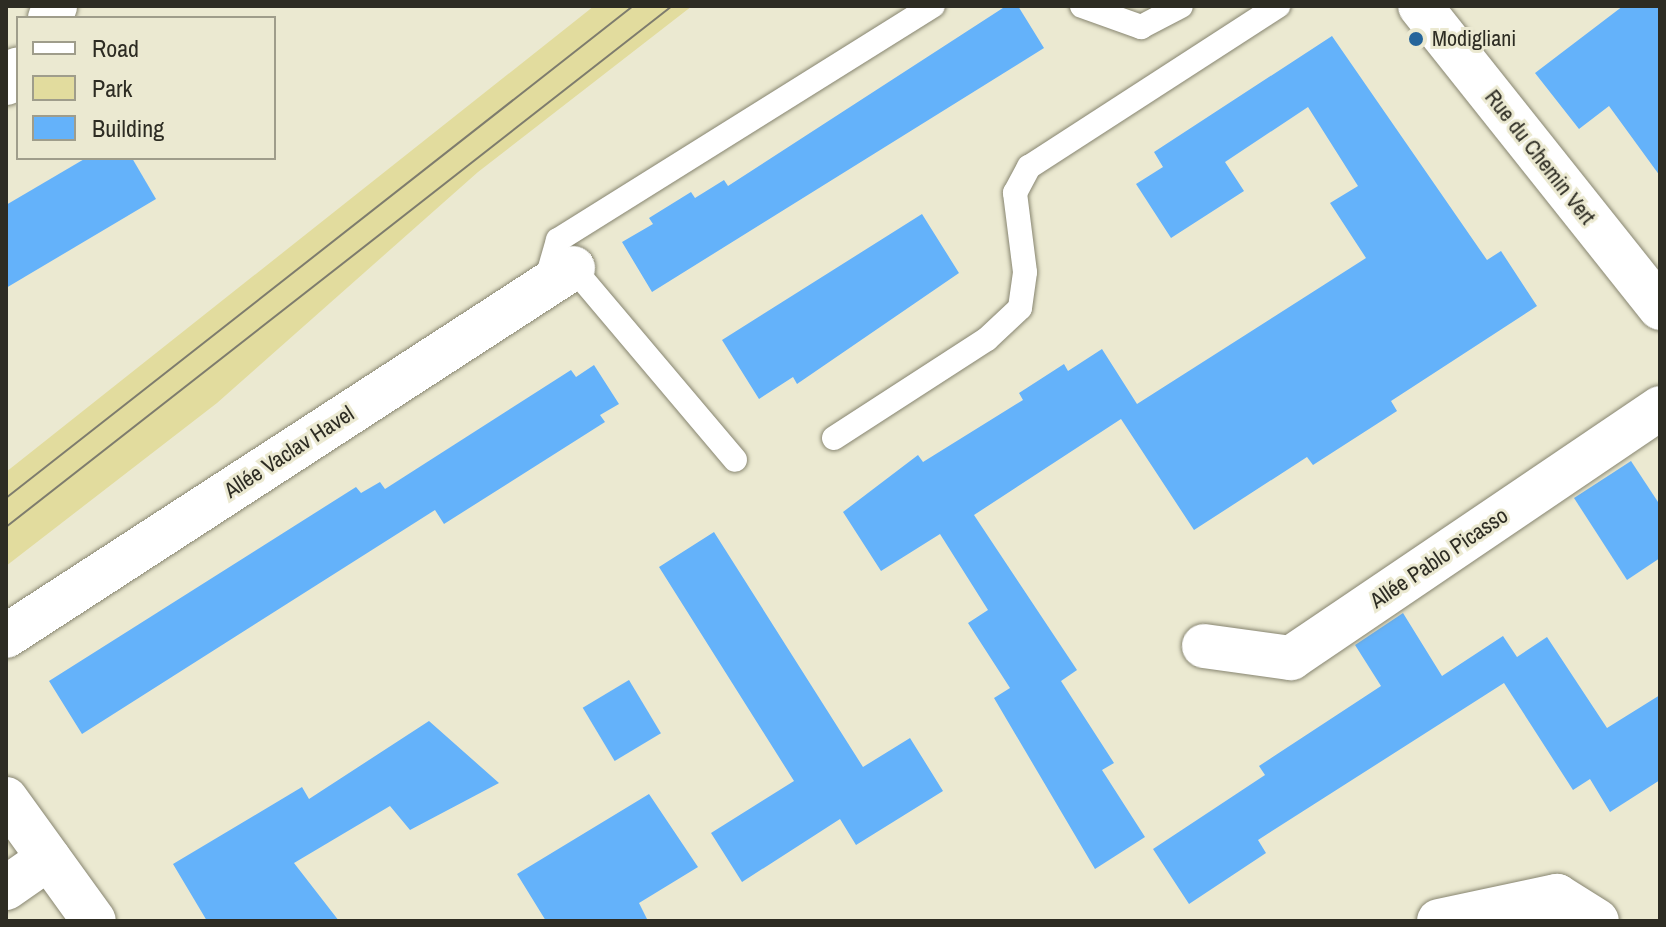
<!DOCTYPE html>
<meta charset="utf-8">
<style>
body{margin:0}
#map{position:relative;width:1666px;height:927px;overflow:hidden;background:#ebe9d1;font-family:"Archivo Narrow",sans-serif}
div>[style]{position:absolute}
.green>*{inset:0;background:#e2dc9e}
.building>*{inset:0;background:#64b2fa;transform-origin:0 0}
.roads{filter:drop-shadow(0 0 2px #878570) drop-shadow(0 0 2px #878570)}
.service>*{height:24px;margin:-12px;padding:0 12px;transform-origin:12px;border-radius:12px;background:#fff}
.minor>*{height:44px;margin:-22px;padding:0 22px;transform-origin:22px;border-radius:22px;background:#fff}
.tertiary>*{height:44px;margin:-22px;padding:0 22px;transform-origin:22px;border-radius:22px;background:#fff}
.tram>*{height:2px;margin:-1px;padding:0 1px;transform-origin:1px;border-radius:1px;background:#7e7c6d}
.dots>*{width:22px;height:22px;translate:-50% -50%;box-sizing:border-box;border:4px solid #ebe9d1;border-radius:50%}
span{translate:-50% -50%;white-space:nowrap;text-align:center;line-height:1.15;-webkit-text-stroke:6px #ebe9d1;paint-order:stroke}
.poi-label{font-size:22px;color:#2d2c23}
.left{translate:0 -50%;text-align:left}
.street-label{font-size:22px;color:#2d2c23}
.frame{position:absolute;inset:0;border:8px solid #2d2c23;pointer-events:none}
.legend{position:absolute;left:16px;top:16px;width:260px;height:144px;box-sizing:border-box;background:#ebe9d1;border:2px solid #9f9d8b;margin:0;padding:10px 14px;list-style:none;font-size:24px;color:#2d2c23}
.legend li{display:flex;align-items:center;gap:16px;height:40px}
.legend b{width:40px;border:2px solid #9f9d8b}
</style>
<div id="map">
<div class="green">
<i style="clip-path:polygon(594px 6px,692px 6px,478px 172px,217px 403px,6px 566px,6px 472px)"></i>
</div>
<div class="building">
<i style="clip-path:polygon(1006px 6px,1018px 6px,1044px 48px,652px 292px,622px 242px,653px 224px,649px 218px,691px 192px,695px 198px,724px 180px,728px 186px)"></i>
<i style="clip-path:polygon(1623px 6px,1660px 6px,1660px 176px,1609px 106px,1579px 129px,1535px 73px)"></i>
<i style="clip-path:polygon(1332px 36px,1487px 260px,1501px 251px,1537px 306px,1391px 401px,1397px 411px,1313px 465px,1307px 457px,1194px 530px,1121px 419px,974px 515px,1077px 670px,1061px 681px,1114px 763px,1102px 770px,1145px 837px,1095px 869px,994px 698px,1010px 688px,968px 623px,988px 610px,940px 534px,881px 571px,843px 512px,918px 455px,923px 462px,1023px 400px,1019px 393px,1064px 364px,1068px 371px,1102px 349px,1137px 404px,1366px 258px,1330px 203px,1358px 186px,1308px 107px,1225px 162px,1244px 191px,1171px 238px,1136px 184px,1163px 167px,1154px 152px)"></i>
<i style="clip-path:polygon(86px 158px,132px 158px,156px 199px,6px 288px,6px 205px)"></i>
<i style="clip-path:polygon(922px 214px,959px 273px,797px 384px,793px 377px,759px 399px,722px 340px)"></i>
<i style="clip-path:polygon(594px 365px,619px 404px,600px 415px,605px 422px,444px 524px,435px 510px,82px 734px,49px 681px,356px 487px,361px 493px,380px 482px,385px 489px,571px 370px,576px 377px)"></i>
<i style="clip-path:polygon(1631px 461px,1660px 505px,1660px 558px,1627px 580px,1574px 498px)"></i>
<i style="clip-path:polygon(714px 532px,863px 767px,910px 738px,943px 791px,856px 845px,840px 819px,742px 882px,711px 833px,794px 781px,659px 567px)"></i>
<i style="clip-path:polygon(1403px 613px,1442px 676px,1503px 636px,1517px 657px,1547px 637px,1607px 728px,1660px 695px,1660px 780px,1610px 812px,1590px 779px,1573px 790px,1504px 683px,1258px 840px,1266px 853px,1189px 904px,1153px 849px,1265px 775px,1259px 766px,1381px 686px,1355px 645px)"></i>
<i style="left:629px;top:680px;width:62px;height:54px;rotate:59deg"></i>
<i style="clip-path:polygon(429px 721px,499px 783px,410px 830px,390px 806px,294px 863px,339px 921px,207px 921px,173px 864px,302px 787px,309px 799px)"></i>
<i style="clip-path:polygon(649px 794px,698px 867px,639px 903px,648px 921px,546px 921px,517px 874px)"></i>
</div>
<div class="roads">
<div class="service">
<i style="left:1082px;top:6px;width:63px;rotate:19.6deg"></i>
<i style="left:1141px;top:27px;width:45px;rotate:-27.7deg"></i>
<i style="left:573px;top:268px;width:251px;rotate:49.8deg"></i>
<i style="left:545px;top:285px;width:47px;rotate:-73.9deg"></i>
<i style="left:558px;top:240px;width:442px;rotate:-32deg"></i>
<i style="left:834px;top:438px;width:182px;rotate:-32.9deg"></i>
<i style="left:987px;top:339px;width:45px;rotate:-43.2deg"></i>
<i style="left:1020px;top:308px;width:36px;rotate:-82deg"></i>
<i style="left:1025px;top:272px;width:80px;rotate:-97.2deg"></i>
<i style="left:1015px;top:193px;width:30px;rotate:-62deg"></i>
<i style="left:1029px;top:167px;width:297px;rotate:-32.9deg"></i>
</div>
<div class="minor">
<i style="left:50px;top:18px;width:13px;rotate:-67deg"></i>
<i style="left:6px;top:83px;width:18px;rotate:-49deg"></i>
<i style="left:6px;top:636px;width:676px;rotate:-32.98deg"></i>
<i style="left:1204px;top:646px;width:88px;rotate:7.9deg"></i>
<i style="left:1291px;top:658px;width:446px;rotate:-34.1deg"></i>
<i style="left:6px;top:799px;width:150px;rotate:54.2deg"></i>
<i style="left:6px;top:888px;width:52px;rotate:-34.9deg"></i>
<i style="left:1439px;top:921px;width:121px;rotate:-12deg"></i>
<i style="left:1557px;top:896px;width:47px;rotate:32deg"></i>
</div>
<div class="tertiary">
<i style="left:1420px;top:6px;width:386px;rotate:51.5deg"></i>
</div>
</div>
<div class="tram">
<i style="left:6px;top:498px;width:797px;rotate:-38.12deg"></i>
<i style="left:6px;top:527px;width:846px;rotate:-38.04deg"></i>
</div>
<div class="dots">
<i style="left:1416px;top:39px;background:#26659b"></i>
</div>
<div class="poi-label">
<span class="left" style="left:1432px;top:39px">Modigliani</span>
</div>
<div class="street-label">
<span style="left:1540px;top:157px;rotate:52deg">Rue du Chemin Vert</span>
<span style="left:289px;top:452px;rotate:-33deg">Allée Vaclav Havel</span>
<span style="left:1439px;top:558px;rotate:-34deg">Allée Pablo Picasso</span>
</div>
<div class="frame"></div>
<ul class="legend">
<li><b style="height:10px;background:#fff"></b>Road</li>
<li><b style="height:22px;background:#e2dc9e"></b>Park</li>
<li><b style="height:22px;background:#64b2fa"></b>Building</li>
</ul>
</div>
